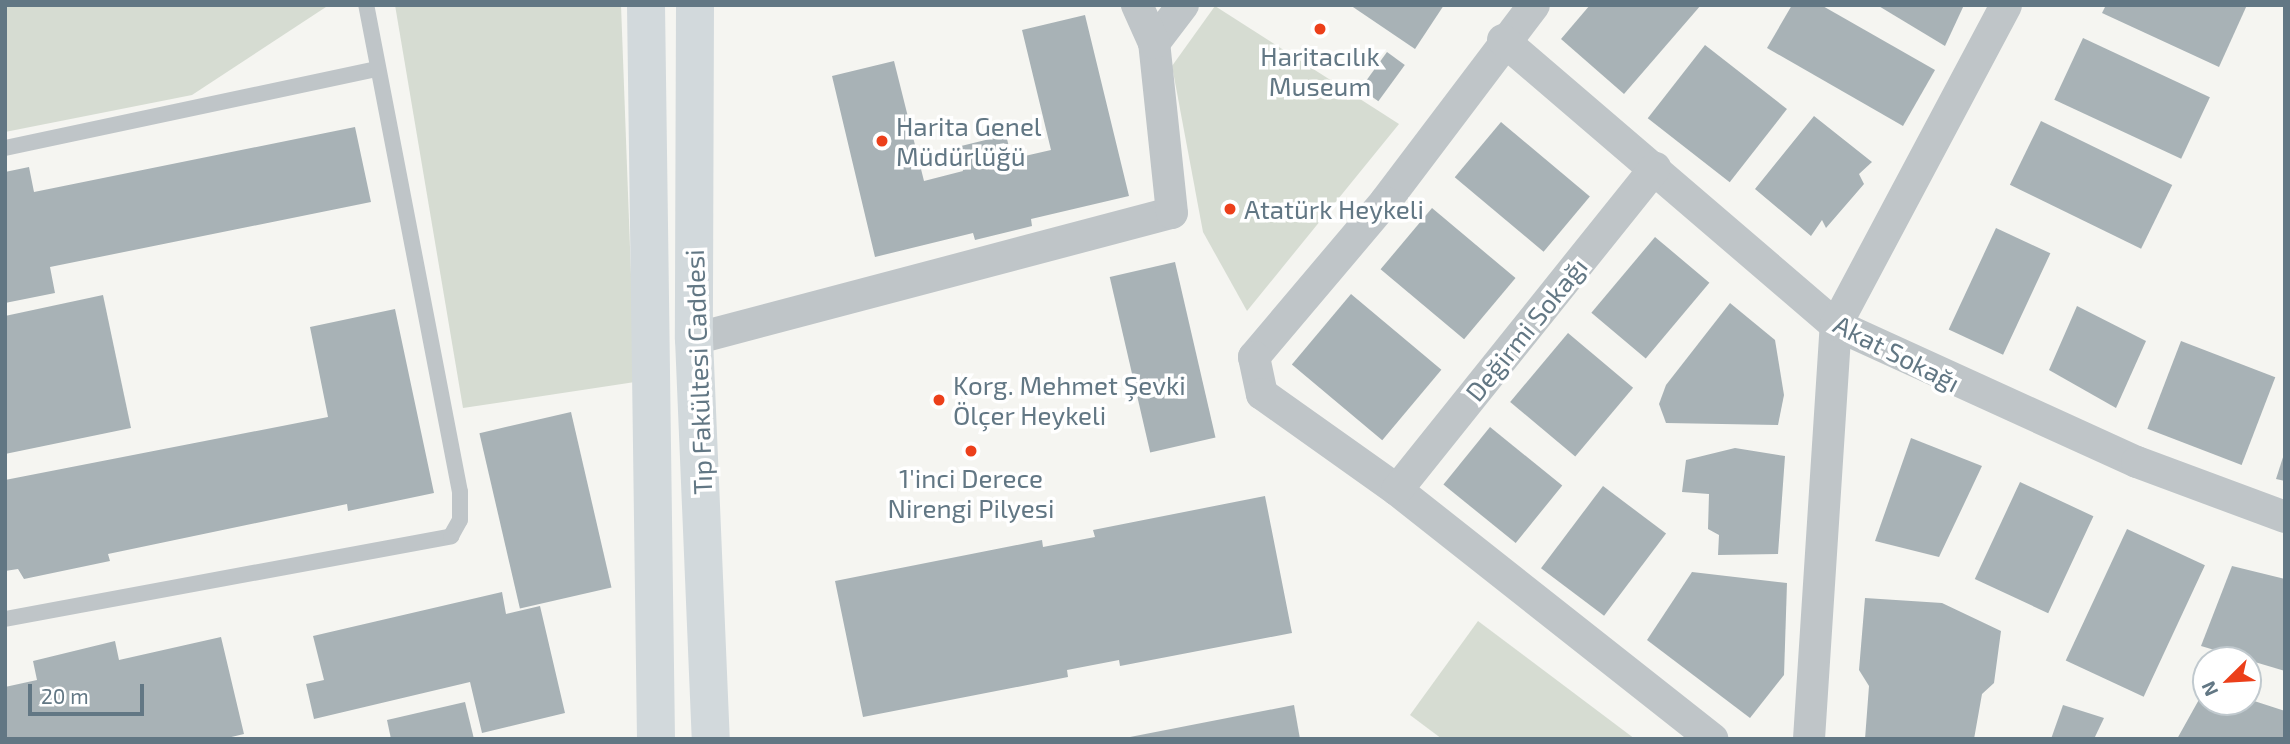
<!DOCTYPE html>
<meta charset="utf-8">
<style>
body{margin:0}
#map{position:relative;width:2290px;height:744px;overflow:hidden;background:#f5f5f1;font-family:"Exo 2",sans-serif}
div>[style]{position:absolute}
.green>*{inset:0;background:#d6dcd2}
.building>*{inset:0;background:#a8b2b6;transform-origin:0 0}
.lane>*{height:16px;margin:-8px;padding:0 8px;transform-origin:8px;border-radius:8px;background:#bfc5c8}
.street>*{height:32px;margin:-16px;padding:0 16px;transform-origin:16px;border-radius:16px;background:#bfc5c8}
.secondary>*{height:38px;margin:-19px;padding:0 19px;transform-origin:19px;border-radius:19px;background:#d2d9dc}
.dots>*{width:19px;height:19px;translate:-50% -50%;box-sizing:border-box;border:4px solid #fff;border-radius:50%}
span{translate:-50% -50%;white-space:nowrap;text-align:center;line-height:1.15;-webkit-text-stroke:7px #fff;paint-order:stroke}
.poi-label{font-size:26px;color:#627784}
.left{translate:0 -50%;text-align:left}
.street-label{font-size:26px;color:#627784}
.frame{position:absolute;inset:0;border:7px solid #627784;pointer-events:none}
.north{position:absolute;left:2192px;top:646px;width:70px;height:70px;box-sizing:border-box;background:#fff;border:2px solid #c0c9ce;border-radius:50%;rotate:246deg;font-size:19px;font-weight:700;line-height:28px;text-align:center;color:#627784}
.north::after{content:'';display:block;margin:auto;width:24px;height:32px;background:#ec3f1a;clip-path:polygon(50% 0,100% 100%,50% 72%,0 100%)}
.scale{position:absolute;left:28px;top:684px;width:116px;height:32px;box-sizing:border-box;border:4px solid #627784;border-top:0;padding-left:9px;font-size:21px;line-height:24px;white-space:nowrap;color:#627784;-webkit-text-stroke:5px #fff;paint-order:stroke}
</style>
<div id="map">
<div class="green">
<i style="clip-path:polygon(5px 5px,329px 5px,192px 95px,5px 132px)"></i>
<i style="clip-path:polygon(395px 5px,621px 5px,635px 382px,463px 408px)"></i>
<i style="clip-path:polygon(1215px 6px,1399px 124px,1247px 311px,1203px 232px,1172px 66px)"></i>
<i style="clip-path:polygon(1478px 621px,1635px 739px,1442px 739px,1410px 715px)"></i>
</div>
<div class="building">
<i style="clip-path:polygon(1350px 5px,1444px 5px,1415px 49px)"></i>
<i style="clip-path:polygon(1590px 5px,1701px 5px,1624px 94px,1561px 39px)"></i>
<i style="clip-path:polygon(1792px 5px,1821px 5px,1935px 70px,1903px 126px,1767px 48px)"></i>
<i style="clip-path:polygon(1877px 5px,1964px 5px,1945px 46px)"></i>
<i style="clip-path:polygon(2106px 5px,2247px 5px,2219px 67px,2102px 13px)"></i>
<i style="clip-path:polygon(1085px 15px,1129px 196px,1031px 219px,1032px 226px,975px 240px,973px 233px,875px 257px,832px 76px,894px 61px,924px 181px,963px 171px,957px 147px,1006px 135px,1012px 159px,1051px 150px,1022px 30px)"></i>
<i style="left:2083px;top:38px;width:140px;height:68px;rotate:25deg"></i>
<i style="left:1705px;top:45px;width:104px;height:93px;rotate:38deg"></i>
<i style="left:1387px;top:52px;width:22px;height:45px;rotate:36deg"></i>
<i style="clip-path:polygon(1814px 116px,1872px 162px,1859px 174px,1864px 184px,1826px 228px,1822px 220px,1811px 236px,1755px 189px)"></i>
<i style="left:2041px;top:121px;width:146px;height:71px;rotate:26deg"></i>
<i style="left:1501px;top:122px;width:116px;height:72px;rotate:40deg"></i>
<i style="clip-path:polygon(355px 127px,371px 202px,50px 267px,55px 293px,5px 303px,5px 172px,29px 167px,34px 192px)"></i>
<i style="left:1432px;top:208px;width:109px;height:80px;rotate:40deg"></i>
<i style="left:1996px;top:228px;width:60px;height:112px;rotate:25deg"></i>
<i style="left:1655px;top:237px;width:71px;height:99px;rotate:40deg"></i>
<i style="left:1175px;top:262px;width:180px;height:67px;rotate:77deg"></i>
<i style="left:1351px;top:294px;width:118px;height:92px;rotate:40deg"></i>
<i style="clip-path:polygon(103px 295px,131px 428px,5px 454px,5px 316px)"></i>
<i style="clip-path:polygon(1730px 303px,1775px 340px,1784px 395px,1778px 425px,1666px 423px,1659px 404px,1666px 385px)"></i>
<i style="clip-path:polygon(2077px 306px,2146px 341px,2116px 408px,2049px 370px)"></i>
<i style="clip-path:polygon(395px 309px,434px 493px,348px 511px,347px 504px,108px 554px,110px 561px,24px 579px,18px 569px,5px 571px,5px 480px,328px 417px,310px 327px)"></i>
<i style="left:1568px;top:333px;width:85px;height:90px;rotate:40deg"></i>
<i style="left:2181px;top:341px;width:101px;height:94px;rotate:21deg"></i>
<i style="left:571px;top:412px;width:180px;height:94px;rotate:77deg"></i>
<i style="left:1490px;top:427px;width:93px;height:74px;rotate:39deg"></i>
<i style="clip-path:polygon(1911px 438px,1982px 466px,1939px 557px,1875px 541px)"></i>
<i style="clip-path:polygon(1735px 448px,1785px 456px,1778px 554px,1718px 555px,1719px 535px,1708px 529px,1709px 494px,1682px 492px,1686px 460px)"></i>
<i style="clip-path:polygon(2284px 454px,2285px 454px,2285px 481px,2276px 479px)"></i>
<i style="left:2020px;top:482px;width:81px;height:107px;rotate:25deg"></i>
<i style="left:1603px;top:486px;width:79px;height:103px;rotate:37deg"></i>
<i style="clip-path:polygon(1265px 496px,1292px 633px,1120px 666px,1119px 660px,1067px 670px,1068px 677px,863px 717px,835px 581px,1042px 540px,1043px 547px,1095px 537px,1093px 530px)"></i>
<i style="left:2127px;top:529px;width:86px;height:145px;rotate:25deg"></i>
<i style="clip-path:polygon(2232px 566px,2285px 579px,2285px 671px,2201px 646px)"></i>
<i style="clip-path:polygon(1692px 572px,1787px 583px,1784px 675px,1750px 718px,1647px 640px)"></i>
<i style="clip-path:polygon(502px 592px,506px 614px,540px 606px,565px 713px,482px 733px,470px 682px,314px 719px,306px 684px,324px 680px,313px 636px)"></i>
<i style="clip-path:polygon(1865px 598px,1942px 603px,2001px 631px,1994px 683px,1982px 694px,1974px 739px,1865px 739px,1869px 686px,1859px 670px)"></i>
<i style="clip-path:polygon(221px 637px,244px 734px,223px 739px,5px 739px,5px 687px,37px 680px,33px 661px,115px 641px,119px 660px)"></i>
<i style="clip-path:polygon(2206px 687px,2206px 702px,2248px 699px,2285px 711px,2285px 739px,2177px 739px)"></i>
<i style="clip-path:polygon(465px 702px,474px 739px,391px 739px,387px 720px)"></i>
<i style="clip-path:polygon(1294px 705px,1300px 739px,1131px 739px,1130px 737px)"></i>
<i style="clip-path:polygon(2063px 705px,2104px 718px,2094px 739px,2051px 739px)"></i>
</div>
<div class="lane">
<i style="left:5px;top:148px;width:381px;rotate:-12deg"></i>
<i style="left:5px;top:619px;width:454px;rotate:-10.5deg"></i>
<i style="left:451px;top:536px;width:18px;rotate:-61deg"></i>
<i style="left:460px;top:520px;width:28px;rotate:-90deg"></i>
<i style="left:460px;top:492px;width:496px;rotate:-100.9deg"></i>
</div>
<div class="street">
<i style="left:1534px;top:5px;width:247px;rotate:127.1deg"></i>
<i style="left:1385px;top:202px;width:203px;rotate:130.2deg"></i>
<i style="left:1254px;top:357px;width:38px;rotate:78deg"></i>
<i style="left:1262px;top:394px;width:166px;rotate:35.4deg"></i>
<i style="left:1397px;top:490px;width:402px;rotate:38.3deg"></i>
<i style="left:1503px;top:40px;width:438px;rotate:40.6deg"></i>
<i style="left:1836px;top:325px;width:331px;rotate:24.5deg"></i>
<i style="left:2137px;top:462px;width:158px;rotate:20.4deg"></i>
<i style="left:1154px;top:43px;width:48px;rotate:-52.7deg"></i>
<i style="left:694px;top:339px;width:494px;rotate:-14.8deg"></i>
<i style="left:1172px;top:213px;width:171px;rotate:-96deg"></i>
<i style="left:1154px;top:43px;width:42px;rotate:-114.1deg"></i>
<i style="left:1397px;top:490px;width:413px;rotate:-51.3deg"></i>
<i style="left:1809px;top:739px;width:415px;rotate:-86.3deg"></i>
<i style="left:1836px;top:325px;width:362px;rotate:-62deg"></i>
</div>
<div class="secondary">
<i style="left:646px;top:5px;width:734px;rotate:89.22deg"></i>
<i style="left:695px;top:5px;width:334px;rotate:90.2deg"></i>
<i style="left:694px;top:339px;width:400px;rotate:87.6deg"></i>
</div>
<div class="dots">
<i style="left:1320px;top:29px;background:#ec3f1a"></i>
<i style="left:882px;top:141px;background:#ec3f1a"></i>
<i style="left:1230px;top:209px;background:#ec3f1a"></i>
<i style="left:939px;top:400px;background:#ec3f1a"></i>
<i style="left:971px;top:451px;background:#ec3f1a"></i>
</div>
<div class="poi-label">
<span style="left:1320px;top:71px">Haritacılık<br>Museum</span>
<span class="left" style="left:896px;top:141px">Harita Genel<br>Müdürlüğü</span>
<span class="left" style="left:1244px;top:209px">Atatürk Heykeli</span>
<span class="left" style="left:953px;top:400px">Korg. Mehmet Şevki<br>Ölçer Heykeli</span>
<span style="left:971px;top:493px">1'inci Derece<br>Nirengi Pilyesi</span>
</div>
<div class="street-label">
<span style="left:1526px;top:329px;rotate:-51deg">Değirmi Sokağı</span>
<span style="left:1897px;top:353px;rotate:27deg">Akat Sokağı</span>
<span style="left:698px;top:372px;rotate:-92deg">Tıp Fakültesi Caddesi</span>
</div>
<div class="frame"></div>
<div class="north">N</div>
<div class="scale">20 m</div>
</div>
